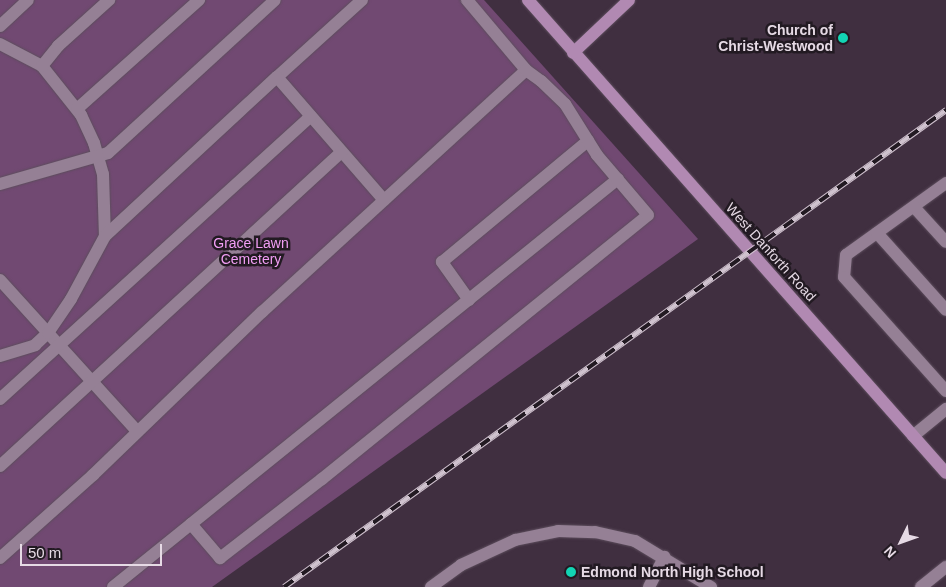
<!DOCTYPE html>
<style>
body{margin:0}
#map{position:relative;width:946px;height:587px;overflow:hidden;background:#402f40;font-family:Helvetica,sans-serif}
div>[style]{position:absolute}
.green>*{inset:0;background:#714972}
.roads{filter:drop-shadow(0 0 1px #5c4d5c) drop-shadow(0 0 1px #5c4d5c)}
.minor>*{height:12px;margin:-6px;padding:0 6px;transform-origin:6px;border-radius:6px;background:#958095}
.major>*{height:12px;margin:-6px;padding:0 6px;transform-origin:6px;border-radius:6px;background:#b189b2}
.rail>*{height:5.5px;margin-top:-2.75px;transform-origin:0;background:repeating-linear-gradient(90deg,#221a22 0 11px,#cfc2ce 0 22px);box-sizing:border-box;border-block:1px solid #cfc2ce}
.dots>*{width:14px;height:14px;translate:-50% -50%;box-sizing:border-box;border:2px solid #221a22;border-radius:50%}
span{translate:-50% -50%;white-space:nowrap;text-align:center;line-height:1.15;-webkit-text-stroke:5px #221a22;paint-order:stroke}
.poi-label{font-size:14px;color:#e6dae5;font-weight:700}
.right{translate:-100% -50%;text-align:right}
.left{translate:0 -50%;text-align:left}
.park-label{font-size:14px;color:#f29ef5}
.street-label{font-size:14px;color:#e6dae5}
.north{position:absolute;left:876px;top:517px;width:50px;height:50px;-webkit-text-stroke:4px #221a22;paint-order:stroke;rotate:228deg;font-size:14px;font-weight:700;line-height:20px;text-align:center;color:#e6dae5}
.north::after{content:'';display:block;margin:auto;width:18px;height:22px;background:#e6dae5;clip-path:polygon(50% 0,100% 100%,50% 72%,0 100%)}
.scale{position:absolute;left:20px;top:544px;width:142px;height:22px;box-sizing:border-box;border:2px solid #e6dae5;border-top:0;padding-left:6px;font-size:15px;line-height:18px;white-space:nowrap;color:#e6dae5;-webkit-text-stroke:4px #221a22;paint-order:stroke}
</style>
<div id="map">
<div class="green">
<i style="clip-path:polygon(0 0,484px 0,698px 239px,212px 587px,0 587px)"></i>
</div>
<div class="roads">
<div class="minor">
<i style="left:362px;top:0;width:115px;rotate:137.8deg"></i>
<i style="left:277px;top:77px;width:163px;rotate:49deg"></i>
<i style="left:0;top:26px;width:38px;rotate:-43deg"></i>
<i style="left:0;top:44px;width:47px;rotate:27.6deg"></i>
<i style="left:42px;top:66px;width:63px;rotate:51.5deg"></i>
<i style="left:81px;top:115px;width:31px;rotate:65deg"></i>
<i style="left:94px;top:143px;width:32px;rotate:74deg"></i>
<i style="left:103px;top:174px;width:62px;rotate:88.2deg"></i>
<i style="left:42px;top:66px;width:26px;rotate:-51deg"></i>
<i style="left:58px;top:46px;width:69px;rotate:-42deg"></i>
<i style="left:77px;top:109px;width:164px;rotate:-41.8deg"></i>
<i style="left:946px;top:183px;width:123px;rotate:144.2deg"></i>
<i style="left:846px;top:255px;width:22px;rotate:95deg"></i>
<i style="left:844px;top:277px;width:153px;rotate:48.2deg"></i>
<i style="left:0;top:184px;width:112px;rotate:-16deg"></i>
<i style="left:108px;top:153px;width:226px;rotate:-42.5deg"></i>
<i style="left:914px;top:207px;width:47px;rotate:47.6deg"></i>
<i style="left:877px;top:233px;width:103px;rotate:48.1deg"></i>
<i style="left:0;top:280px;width:204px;rotate:47.8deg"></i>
<i style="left:469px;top:300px;width:47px;rotate:-125.4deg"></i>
<i style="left:442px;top:262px;width:190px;rotate:-39.7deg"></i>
<i style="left:0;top:356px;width:37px;rotate:-17deg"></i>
<i style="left:35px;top:345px;width:18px;rotate:-43deg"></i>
<i style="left:48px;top:333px;width:41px;rotate:-55.9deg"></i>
<i style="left:71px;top:299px;width:72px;rotate:-61.6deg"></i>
<i style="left:105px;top:236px;width:234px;rotate:-42.8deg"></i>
<i style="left:0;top:399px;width:420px;rotate:-42.3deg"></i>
<i style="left:913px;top:436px;width:43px;rotate:-39.3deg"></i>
<i style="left:0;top:466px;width:464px;rotate:-42.6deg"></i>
<i style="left:191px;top:524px;width:549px;rotate:-38.94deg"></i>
<i style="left:0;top:558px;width:125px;rotate:-41.7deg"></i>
<i style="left:93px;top:475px;width:235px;rotate:-44deg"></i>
<i style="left:262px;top:312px;width:358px;rotate:-42.5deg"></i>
<i style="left:526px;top:70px;width:92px;rotate:-130.1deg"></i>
<i style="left:113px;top:587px;width:100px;rotate:-38.9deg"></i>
<i style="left:191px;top:524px;width:45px;rotate:49.5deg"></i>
<i style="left:220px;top:558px;width:129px;rotate:-37.8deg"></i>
<i style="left:322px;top:479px;width:419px;rotate:-39deg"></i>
<i style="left:648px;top:215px;width:79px;rotate:-130.4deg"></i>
<i style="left:597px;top:155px;width:60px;rotate:-122.1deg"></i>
<i style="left:565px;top:104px;width:33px;rotate:-136deg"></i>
<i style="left:541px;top:81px;width:19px;rotate:-144deg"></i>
<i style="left:431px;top:587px;width:37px;rotate:-36deg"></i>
<i style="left:461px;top:565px;width:60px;rotate:-24.8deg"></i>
<i style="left:515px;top:540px;width:44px;rotate:-11.8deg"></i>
<i style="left:558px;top:531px;width:37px;rotate:2deg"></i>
<i style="left:595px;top:532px;width:41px;rotate:12.7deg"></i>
<i style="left:635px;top:541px;width:89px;rotate:31.2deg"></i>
<i style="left:649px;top:587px;width:34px;rotate:-63deg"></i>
<i style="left:921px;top:587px;width:32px;rotate:-39deg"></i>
</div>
<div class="major">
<i style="left:528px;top:0;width:631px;rotate:48.53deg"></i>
<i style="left:573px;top:53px;width:77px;rotate:-43.4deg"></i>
</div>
</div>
<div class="rail">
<i style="left:284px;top:587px;width:816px;rotate:-35.77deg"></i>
</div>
<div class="dots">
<i style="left:843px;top:38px;background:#12d5b4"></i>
<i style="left:571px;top:572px;background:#12d5b4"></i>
</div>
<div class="poi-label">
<span class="right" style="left:833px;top:38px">Church of<br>Christ-Westwood</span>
<span class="left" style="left:581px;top:572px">Edmond North High School</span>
</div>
<div class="park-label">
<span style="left:251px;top:251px">Grace Lawn<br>Cemetery</span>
</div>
<div class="street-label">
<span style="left:771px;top:252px;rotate:48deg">West Danforth Road</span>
</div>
<div class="north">N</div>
<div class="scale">50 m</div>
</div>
